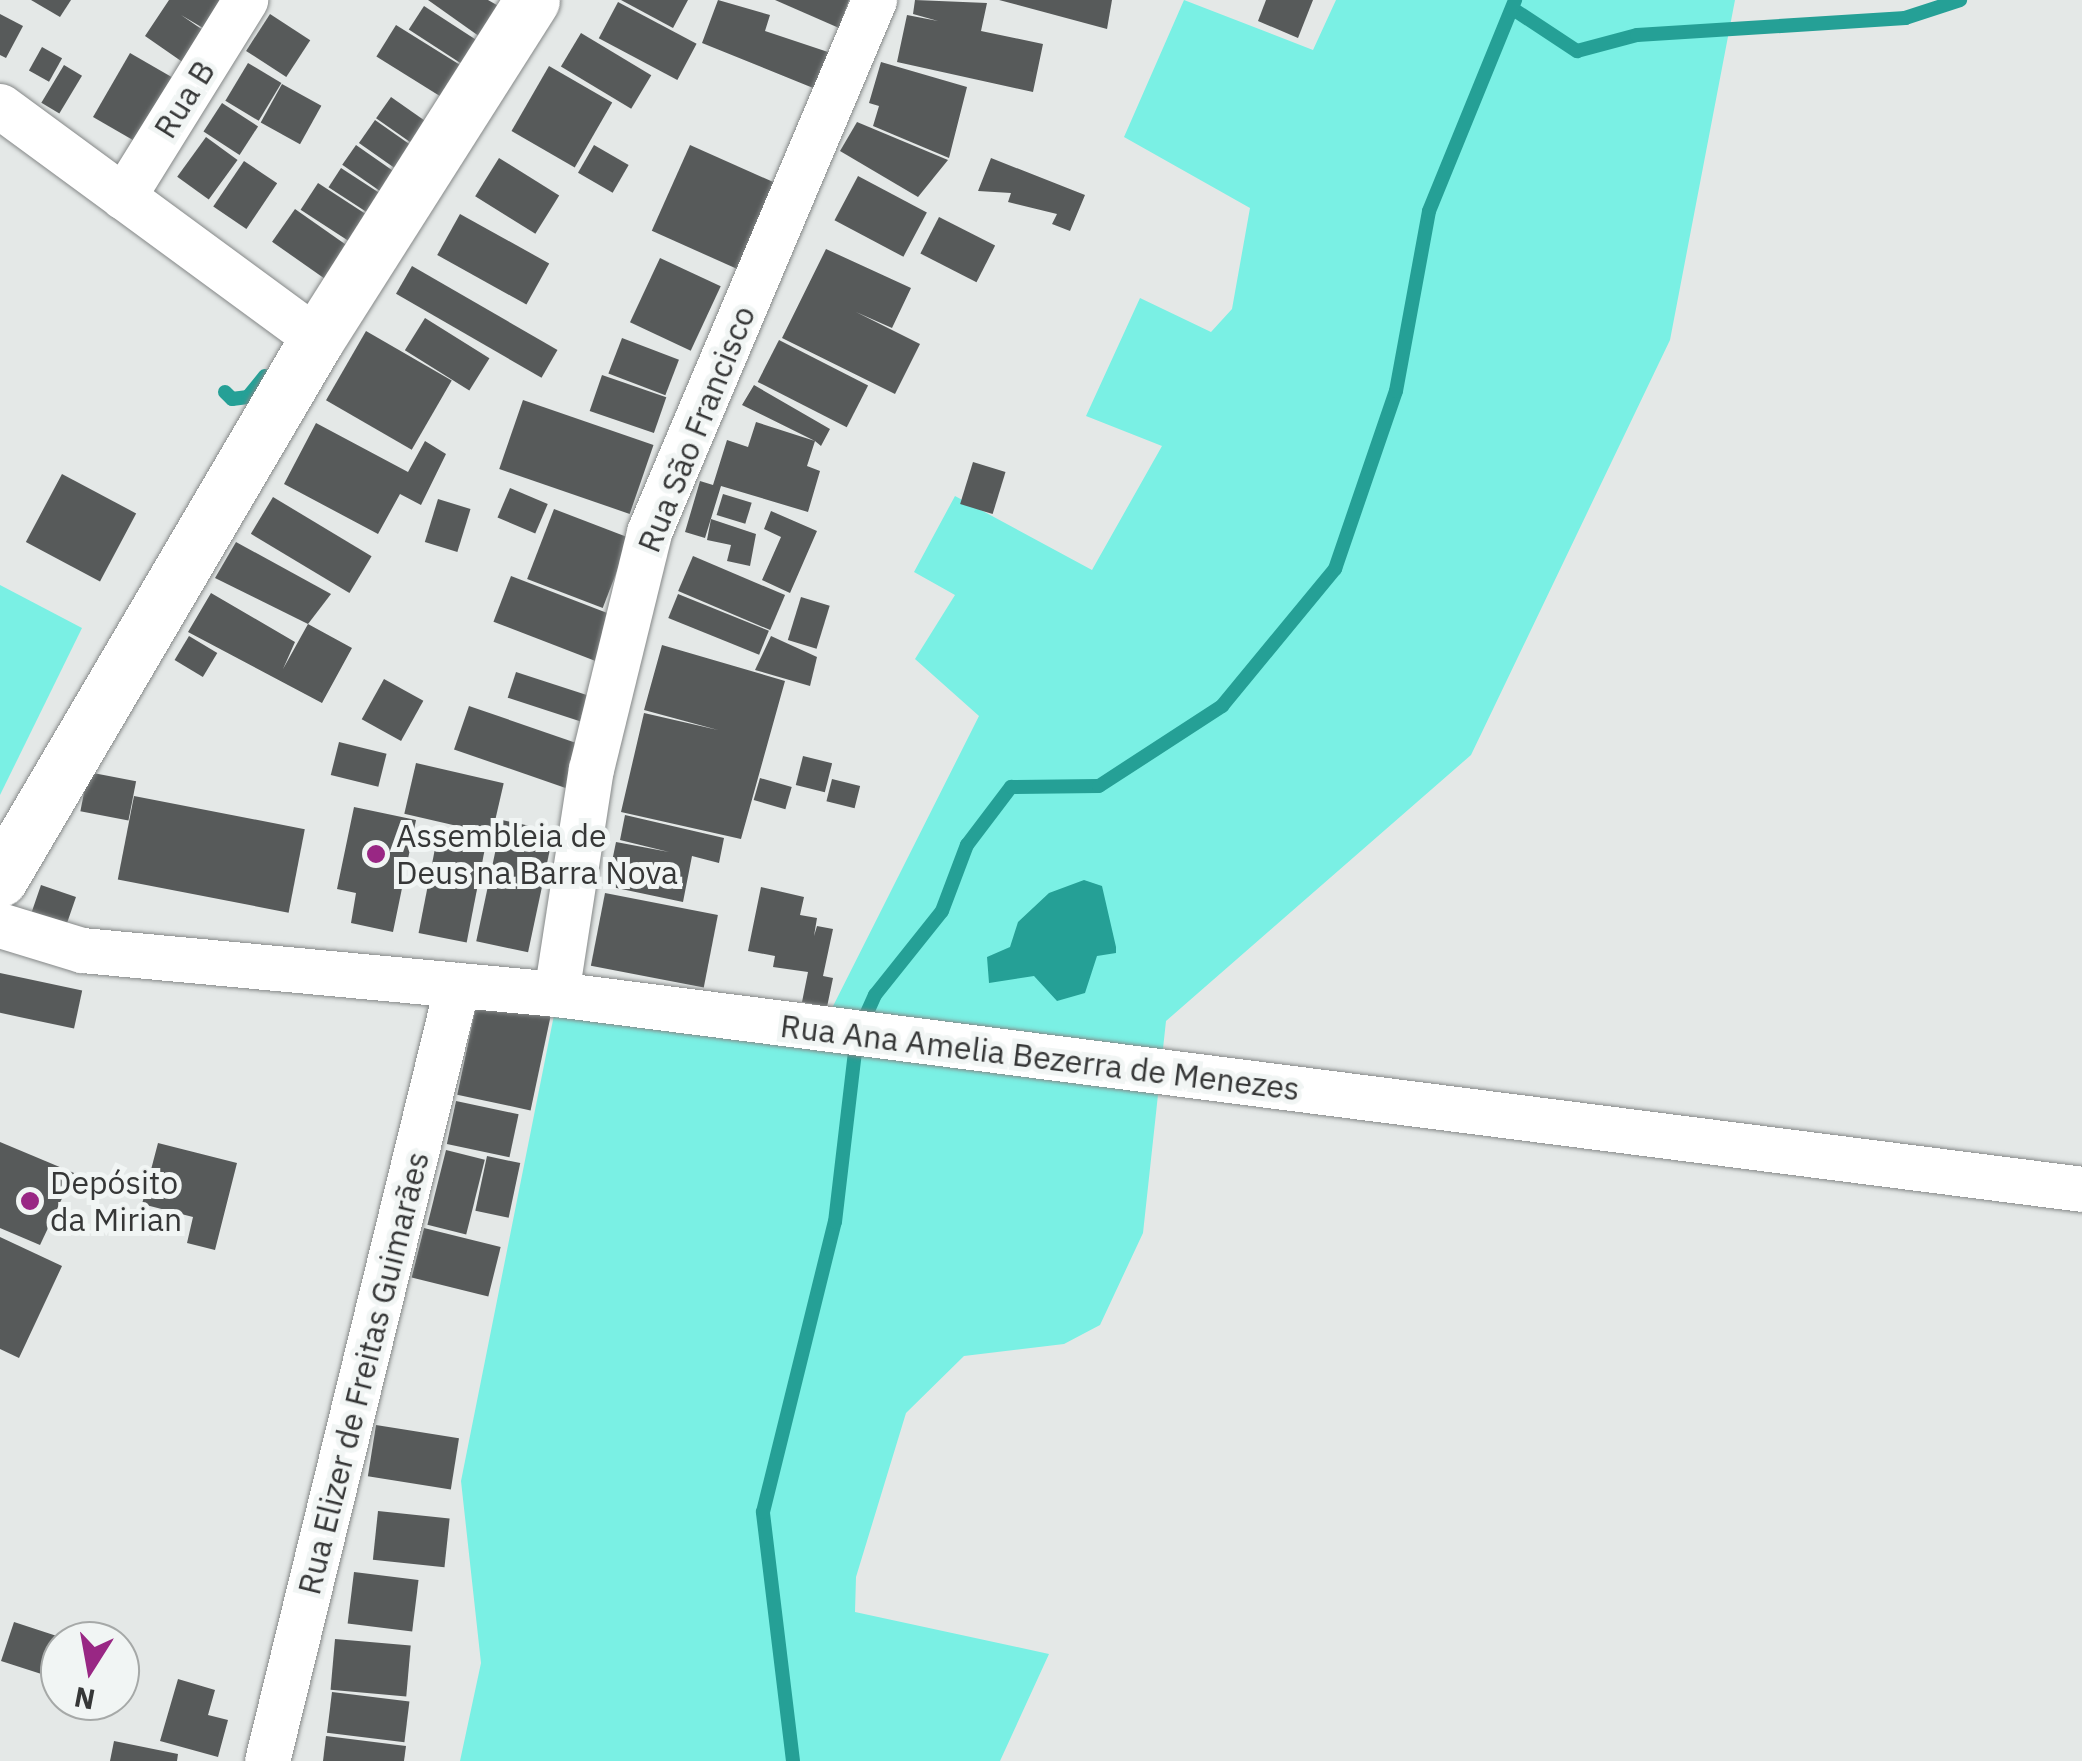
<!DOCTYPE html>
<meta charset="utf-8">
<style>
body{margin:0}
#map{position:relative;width:2082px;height:1761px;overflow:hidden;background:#e4e8e7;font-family:"IBM Plex Sans",sans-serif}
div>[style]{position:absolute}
.green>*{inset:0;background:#7af0e4}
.water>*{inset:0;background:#25a096}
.stream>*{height:14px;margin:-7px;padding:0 7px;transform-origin:7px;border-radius:7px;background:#25a096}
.building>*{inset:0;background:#575a5a;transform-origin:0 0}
.roads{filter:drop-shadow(0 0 2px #858888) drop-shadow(0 0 2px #858888)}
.minor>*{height:45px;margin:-22.5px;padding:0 22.5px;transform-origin:22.5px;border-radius:22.5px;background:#fff}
.tertiary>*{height:55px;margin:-27.5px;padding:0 27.5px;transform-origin:27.5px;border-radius:27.5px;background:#fff}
.dots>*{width:28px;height:28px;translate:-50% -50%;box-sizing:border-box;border:5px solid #f1f5f4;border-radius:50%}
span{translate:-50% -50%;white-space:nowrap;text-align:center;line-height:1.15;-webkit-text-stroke:10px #f1f5f4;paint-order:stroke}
.street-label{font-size:32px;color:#363737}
.poi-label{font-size:32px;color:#363737}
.left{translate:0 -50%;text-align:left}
.north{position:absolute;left:40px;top:1621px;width:100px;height:100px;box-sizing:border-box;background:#f1f5f4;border:2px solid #a6a9a8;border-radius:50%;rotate:191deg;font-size:28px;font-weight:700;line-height:40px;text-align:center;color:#363737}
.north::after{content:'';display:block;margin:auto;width:35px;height:45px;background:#992784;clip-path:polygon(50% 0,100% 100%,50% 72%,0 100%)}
</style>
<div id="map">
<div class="green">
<i style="clip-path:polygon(1184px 0,1313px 50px,1336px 0,1735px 0,1670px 340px,1471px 755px,1166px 1021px,1143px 1233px,1100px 1325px,1064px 1344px,964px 1356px,906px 1413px,856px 1577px,855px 1612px,1049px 1654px,1000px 1761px,460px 1761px,481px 1663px,461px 1481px,555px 1010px,817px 1038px,979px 716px,915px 659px,955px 595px,914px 572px,955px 496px,1092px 570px,1162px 446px,1086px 416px,1140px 298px,1211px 332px,1232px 309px,1250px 208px,1124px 137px)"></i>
<i style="clip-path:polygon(0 585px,82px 628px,0 795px)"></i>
</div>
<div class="water">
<i style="clip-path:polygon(1084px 880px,1102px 886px,1116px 947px,1116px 953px,1097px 956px,1085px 993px,1057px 1001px,1034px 976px,989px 983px,987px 957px,1010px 947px,1018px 922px,1049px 893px)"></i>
</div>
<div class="stream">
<i style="left:1513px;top:9px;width:77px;rotate:33.3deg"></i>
<i style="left:1577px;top:51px;width:62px;rotate:-14.9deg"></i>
<i style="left:1637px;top:35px;width:269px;rotate:-3.6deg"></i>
<i style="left:1905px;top:18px;width:58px;rotate:-18.1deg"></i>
<i style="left:225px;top:392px;width:10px;rotate:45deg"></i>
<i style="left:232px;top:399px;width:16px;rotate:-7deg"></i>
<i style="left:248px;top:397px;width:27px;rotate:-51deg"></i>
<i style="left:793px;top:1761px;width:251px;rotate:-96.9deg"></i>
<i style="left:763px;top:1512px;width:299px;rotate:-76.1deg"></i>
<i style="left:835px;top:1222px;width:188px;rotate:-83.3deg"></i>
<i style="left:857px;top:1035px;width:44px;rotate:-65.8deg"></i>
<i style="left:875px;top:995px;width:107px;rotate:-51.4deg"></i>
<i style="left:942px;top:911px;width:71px;rotate:-69.3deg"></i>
<i style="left:967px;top:845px;width:73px;rotate:-52.8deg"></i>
<i style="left:1011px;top:787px;width:88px;rotate:-0.7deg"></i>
<i style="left:1099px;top:786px;width:147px;rotate:-33deg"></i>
<i style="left:1222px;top:706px;width:178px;rotate:-50.5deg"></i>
<i style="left:1335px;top:569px;width:188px;rotate:-71.1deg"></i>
<i style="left:1396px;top:391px;width:183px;rotate:-79.6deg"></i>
<i style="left:1429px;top:211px;width:228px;rotate:-67.8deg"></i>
</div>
<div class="building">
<i style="clip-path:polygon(31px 0,71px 0,60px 17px)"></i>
<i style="clip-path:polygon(169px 0,224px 0,208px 31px,181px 15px,216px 39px,194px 70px,145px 36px)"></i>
<i style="clip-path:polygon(428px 0,488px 0,502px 8px,483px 39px)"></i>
<i style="clip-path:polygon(621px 0,688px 0,673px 28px)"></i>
<i style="clip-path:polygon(718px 0,770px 15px,765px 31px,837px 55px,823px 92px,702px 43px)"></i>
<i style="clip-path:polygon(775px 0,849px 0,839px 28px)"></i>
<i style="clip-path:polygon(915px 0,987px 3px,981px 31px,1043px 44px,1033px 92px,897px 62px,907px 15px,938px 21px,913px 14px)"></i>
<i style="clip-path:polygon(999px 0,1112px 0,1107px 29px)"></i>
<i style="clip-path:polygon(1266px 0,1313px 0,1298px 38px,1258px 21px)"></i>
<i style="left:618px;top:2px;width:89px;height:41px;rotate:28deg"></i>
<i style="left:424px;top:6px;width:67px;height:28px;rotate:33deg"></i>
<i style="clip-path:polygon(0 14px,23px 26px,6px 58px,0 55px)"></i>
<i style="left:270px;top:14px;width:48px;height:44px;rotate:33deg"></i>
<i style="left:396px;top:25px;width:79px;height:37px;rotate:32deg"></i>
<i style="left:581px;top:33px;width:82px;height:39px;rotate:31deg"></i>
<i style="left:42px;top:47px;width:23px;height:27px;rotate:29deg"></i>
<i style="left:130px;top:53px;width:64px;height:74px;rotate:30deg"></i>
<i style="clip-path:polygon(881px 62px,967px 87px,949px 158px,873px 126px,879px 106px,869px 103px)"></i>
<i style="left:248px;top:63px;width:39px;height:44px;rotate:31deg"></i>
<i style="left:64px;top:65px;width:21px;height:44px;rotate:31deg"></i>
<i style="left:549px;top:66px;width:73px;height:75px;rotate:30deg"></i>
<i style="left:282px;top:84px;width:45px;height:44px;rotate:29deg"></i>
<i style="left:391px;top:97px;width:47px;height:26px;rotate:35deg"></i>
<i style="left:222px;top:103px;width:43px;height:34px;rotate:33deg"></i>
<i style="left:375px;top:120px;width:47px;height:28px;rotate:35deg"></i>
<i style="clip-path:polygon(857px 122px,948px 160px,918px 197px,840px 151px)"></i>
<i style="left:206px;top:137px;width:39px;height:49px;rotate:36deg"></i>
<i style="left:356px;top:145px;width:49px;height:24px;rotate:35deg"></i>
<i style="left:594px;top:145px;width:40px;height:32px;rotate:30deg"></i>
<i style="left:690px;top:145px;width:93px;height:94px;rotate:24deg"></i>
<i style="left:499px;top:158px;width:71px;height:45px;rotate:32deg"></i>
<i style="clip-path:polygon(991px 158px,1085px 195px,1070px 231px,1052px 224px,1057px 214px,1008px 202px,1011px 193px,978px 191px)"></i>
<i style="left:244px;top:161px;width:40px;height:55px;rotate:34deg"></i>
<i style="left:341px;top:168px;width:50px;height:23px;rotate:33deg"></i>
<i style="left:858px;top:176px;width:78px;height:50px;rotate:28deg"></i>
<i style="left:318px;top:183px;width:61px;height:32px;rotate:33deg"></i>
<i style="left:295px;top:209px;width:67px;height:40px;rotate:35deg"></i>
<i style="left:460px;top:214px;width:102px;height:47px;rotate:29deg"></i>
<i style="left:939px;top:217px;width:63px;height:41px;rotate:27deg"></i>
<i style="clip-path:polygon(826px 249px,911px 288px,892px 328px,856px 312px,920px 344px,895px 394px,782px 338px)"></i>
<i style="left:660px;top:258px;width:67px;height:71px;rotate:25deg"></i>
<i style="left:412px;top:266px;width:168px;height:32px;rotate:30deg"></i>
<i style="left:425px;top:318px;width:76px;height:38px;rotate:32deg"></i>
<i style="left:366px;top:331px;width:99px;height:80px;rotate:30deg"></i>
<i style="left:622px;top:338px;width:61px;height:38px;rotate:21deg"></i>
<i style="left:779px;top:340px;width:100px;height:47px;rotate:27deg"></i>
<i style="left:602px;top:375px;width:68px;height:38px;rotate:19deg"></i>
<i style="clip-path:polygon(754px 385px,830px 429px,821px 446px,815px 441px,807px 466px,820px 471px,808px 512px,721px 486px,705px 538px,685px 532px,700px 481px,713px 485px,727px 440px,748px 447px,756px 422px,815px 441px,742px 405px)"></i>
<i style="left:523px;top:400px;width:138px;height:73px;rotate:19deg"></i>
<i style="clip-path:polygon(316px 423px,408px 472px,425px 441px,446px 454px,421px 505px,400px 494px,378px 534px,284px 484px)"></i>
<i style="left:973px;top:462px;width:34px;height:44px;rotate:17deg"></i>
<i style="left:62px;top:474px;width:84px;height:77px;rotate:28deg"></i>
<i style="left:510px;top:488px;width:41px;height:32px;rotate:23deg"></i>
<i style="left:723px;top:494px;width:30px;height:22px;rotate:17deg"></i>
<i style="left:273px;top:497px;width:115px;height:43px;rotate:31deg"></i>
<i style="left:438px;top:499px;width:34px;height:45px;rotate:17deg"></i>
<i style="left:554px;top:509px;width:81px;height:75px;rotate:21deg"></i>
<i style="clip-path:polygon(771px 511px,817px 531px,790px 593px,762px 580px,781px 537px,764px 529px)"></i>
<i style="clip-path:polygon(711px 519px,756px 534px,750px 566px,727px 561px,731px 545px,707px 540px)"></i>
<i style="clip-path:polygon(236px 542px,331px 594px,308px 624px,215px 578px)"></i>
<i style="left:693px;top:556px;width:100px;height:38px;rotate:23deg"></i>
<i style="left:511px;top:576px;width:110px;height:49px;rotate:21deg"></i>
<i style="clip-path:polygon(211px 593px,295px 642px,283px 669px,308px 624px,352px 648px,322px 703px,188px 632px)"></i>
<i style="left:678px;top:594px;width:98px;height:26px;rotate:22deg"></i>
<i style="left:801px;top:597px;width:30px;height:45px;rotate:17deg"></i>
<i style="left:189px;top:636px;width:33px;height:28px;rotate:31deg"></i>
<i style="clip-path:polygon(771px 636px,817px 657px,810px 686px,755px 670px)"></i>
<i style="clip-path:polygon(662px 645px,785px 681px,741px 839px,621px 812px,644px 713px,718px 730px,644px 710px)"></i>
<i style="left:516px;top:672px;width:76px;height:27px;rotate:18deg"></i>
<i style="left:384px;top:679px;width:45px;height:46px;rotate:29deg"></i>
<i style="left:469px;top:706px;width:118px;height:46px;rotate:19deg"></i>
<i style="left:339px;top:742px;width:49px;height:34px;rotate:14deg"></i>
<i style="left:803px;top:756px;width:30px;height:30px;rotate:14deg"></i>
<i style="left:416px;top:763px;width:90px;height:52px;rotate:13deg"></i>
<i style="left:88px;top:772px;width:49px;height:40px;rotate:11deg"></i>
<i style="left:760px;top:778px;width:33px;height:23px;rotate:16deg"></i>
<i style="left:832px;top:779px;width:29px;height:23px;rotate:14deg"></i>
<i style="left:134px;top:796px;width:174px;height:85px;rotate:11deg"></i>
<i style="clip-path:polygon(354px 807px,416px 820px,393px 932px,351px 923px,356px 893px,337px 889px)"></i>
<i style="clip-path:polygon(625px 815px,724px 838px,719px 863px,692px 856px,683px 902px,607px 886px,616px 842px,669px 852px,620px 840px)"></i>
<i style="left:502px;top:820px;width:53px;height:124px;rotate:12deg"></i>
<i style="left:439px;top:828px;width:49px;height:107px;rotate:11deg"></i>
<i style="left:41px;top:885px;width:37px;height:37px;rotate:19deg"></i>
<i style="clip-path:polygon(761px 887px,804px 897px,800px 915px,817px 918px,814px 936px,817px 926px,833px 929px,823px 976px,833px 978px,827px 1007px,802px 1002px,808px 972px,773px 967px,775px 956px,748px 951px)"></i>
<i style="left:605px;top:893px;width:115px;height:74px;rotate:11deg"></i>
<i style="left:0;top:973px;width:84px;height:39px;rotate:12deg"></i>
<i style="left:478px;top:997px;width:75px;height:100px;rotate:12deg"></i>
<i style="left:456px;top:1101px;width:64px;height:44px;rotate:12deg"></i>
<i style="clip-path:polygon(0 1142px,74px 1173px,40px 1245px,0 1228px)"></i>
<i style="clip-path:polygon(158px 1143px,237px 1163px,215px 1250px,187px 1243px,193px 1217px,142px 1204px)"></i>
<i style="left:446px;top:1150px;width:40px;height:77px;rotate:14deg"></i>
<i style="left:487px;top:1156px;width:34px;height:56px;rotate:12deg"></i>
<i style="left:424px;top:1228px;width:79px;height:51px;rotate:14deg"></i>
<i style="clip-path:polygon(0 1237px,62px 1266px,19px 1358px,0 1349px)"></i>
<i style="left:376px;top:1425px;width:84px;height:52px;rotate:9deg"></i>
<i style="left:378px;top:1511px;width:72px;height:49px;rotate:6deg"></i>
<i style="left:354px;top:1572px;width:65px;height:52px;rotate:7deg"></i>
<i style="clip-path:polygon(14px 1622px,69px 1640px,60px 1641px,60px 1680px,1px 1661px)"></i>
<i style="left:335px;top:1639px;width:76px;height:51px;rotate:5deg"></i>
<i style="clip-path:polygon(178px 1679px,215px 1690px,208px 1715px,228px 1720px,218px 1757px,160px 1741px)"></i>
<i style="left:332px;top:1692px;width:78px;height:41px;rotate:7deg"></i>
<i style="clip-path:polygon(326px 1736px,406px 1746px,404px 1761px,323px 1761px)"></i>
<i style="clip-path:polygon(114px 1741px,178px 1754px,177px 1761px,110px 1761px)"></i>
</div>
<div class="roads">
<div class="minor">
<i style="left:0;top:106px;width:393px;rotate:36.3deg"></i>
<i style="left:123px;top:197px;width:232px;rotate:-58.2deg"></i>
<i style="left:0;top:925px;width:86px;rotate:17deg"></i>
<i style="left:82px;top:950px;width:476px;rotate:5.3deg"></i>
<i style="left:556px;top:994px;width:1538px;rotate:7.28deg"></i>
<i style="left:556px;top:994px;width:228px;rotate:-81.2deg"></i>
<i style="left:591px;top:769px;width:244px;rotate:-76.2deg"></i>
<i style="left:649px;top:532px;width:578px;rotate:-67.07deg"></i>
<i style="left:267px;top:1761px;width:799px;rotate:-76.24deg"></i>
</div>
<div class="tertiary">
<i style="left:0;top:879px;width:626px;rotate:-59.59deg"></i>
<i style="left:317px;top:339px;width:401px;rotate:-57.6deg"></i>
</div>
</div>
<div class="dots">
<i style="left:376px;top:854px;background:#992784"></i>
<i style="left:30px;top:1201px;background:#992784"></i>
</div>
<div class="street-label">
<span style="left:184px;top:99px;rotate:-58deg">Rua B</span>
<span style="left:696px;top:429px;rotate:-68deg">Rua São Francisco</span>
<span style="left:1040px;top:1057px;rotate:7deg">Rua Ana Amelia Bezerra de Menezes</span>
<span style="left:363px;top:1373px;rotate:-76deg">Rua Elizer de Freitas Guimarães</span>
</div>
<div class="poi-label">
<span class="left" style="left:396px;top:854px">Assembleia de<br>Deus na Barra Nova</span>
<span class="left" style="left:50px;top:1201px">Depósito<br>da Mirian</span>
</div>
<div class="north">N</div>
</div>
